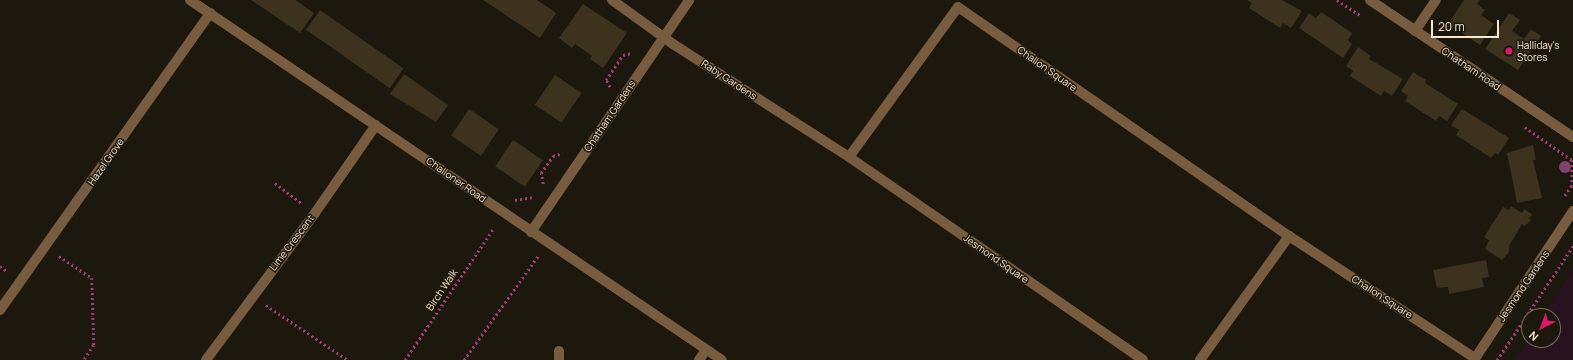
<!DOCTYPE html>
<style>
body{margin:0}
#map{position:relative;width:1573px;height:360px;overflow:hidden;background:#1d180e;font-family:Manrope,sans-serif}
div>[style]{position:absolute}
.green>*{inset:0;background:#27121d}
.building>*{inset:0;background:#3c321d;transform-origin:0 0}
.path>*{height:2.5px;margin-top:-1.25px;transform-origin:0;background:repeating-linear-gradient(90deg,#a33b77 0 2px,transparent 0 5px)}
.minor>*{height:10px;margin:-5px;padding:0 5px;transform-origin:5px;border-radius:5px;background:#775c3f}
.trees>*{width:12px;height:12px;margin:-6px;border-radius:50%;background:#7f436b}
.dots>*{width:11px;height:11px;translate:-50% -50%;box-sizing:border-box;border:2px solid #1d180e;border-radius:50%}
span{translate:-50% -50%;white-space:nowrap;text-align:center;line-height:1.15;-webkit-text-stroke:3px #1d180e;paint-order:stroke}
.poi-label{font-size:10px;color:#fae9d0}
.left{translate:0 -50%;text-align:left}
.street-label{font-size:10px;color:#fae9d0}
.north{position:absolute;left:1521px;top:308px;width:40px;height:40px;box-sizing:border-box;background:#1d180e;border:1px solid #756c5c;border-radius:50%;rotate:222deg;font-size:11px;font-weight:700;line-height:16px;text-align:center;color:#fae9d0}
.north::after{content:'';display:block;margin:auto;width:14px;height:18px;background:#dc1a6a;clip-path:polygon(50% 0,100% 100%,50% 72%,0 100%)}
.scale{position:absolute;left:1431px;top:20px;width:68px;height:18px;box-sizing:border-box;border:2px solid #fae9d0;border-top:0;padding-left:5px;font-size:12px;line-height:14px;white-space:nowrap;color:#fae9d0;-webkit-text-stroke:3px #1d180e;paint-order:stroke}
</style>
<div id="map">
<div class="green">
<i style="clip-path:polygon(1573px 270px,1573px 360px,1515px 360px,1529px 339px,1553px 340px,1553px 316px,1544px 316px)"></i>
</div>
<div class="building">
<i style="clip-path:polygon(251px 0,295px 0,314px 13px,300px 33px)"></i>
<i style="clip-path:polygon(483px 0,537px 0,556px 13px,540px 38px)"></i>
<i style="clip-path:polygon(1247px 0,1282px 0,1302px 11px,1291px 28px,1283px 23px,1280px 28px,1249px 8px,1252px 3px)"></i>
<i style="clip-path:polygon(1464px 0,1480px 0,1477px 4px,1485px 10px,1481px 15px,1494px 24px,1480px 45px,1448px 24px)"></i>
<i style="clip-path:polygon(583px 4px,627px 33px,603px 68px,590px 59px,592px 56px,575px 44px,572px 48px,559px 38px)"></i>
<i style="left:320px;top:10px;width:102px;height:24px;rotate:35deg"></i>
<i style="clip-path:polygon(1321px 12px,1352px 33px,1348px 40px,1352px 44px,1343px 58px,1299px 28px,1309px 13px,1316px 18px)"></i>
<i style="clip-path:polygon(1509px 13px,1520px 20px,1512px 31px,1524px 39px,1531px 29px,1541px 36px,1518px 70px,1485px 49px)"></i>
<i style="clip-path:polygon(1358px 47px,1371px 56px,1369px 59px,1403px 79px,1392px 96px,1384px 91px,1381px 96px,1350px 76px,1353px 71px,1346px 66px)"></i>
<i style="clip-path:polygon(1413px 72px,1426px 80px,1425px 83px,1458px 104px,1447px 121px,1439px 116px,1436px 121px,1405px 101px,1408px 96px,1401px 91px)"></i>
<i style="clip-path:polygon(404px 74px,448px 105px,436px 122px,390px 94px)"></i>
<i style="left:555px;top:75px;width:32px;height:36px;rotate:34deg"></i>
<i style="left:469px;top:109px;width:36px;height:32px;rotate:34deg"></i>
<i style="clip-path:polygon(1462px 109px,1509px 138px,1498px 155px,1495px 153px,1491px 158px,1456px 135px,1459px 130px,1451px 125px)"></i>
<i style="left:513px;top:140px;width:36px;height:32px;rotate:34deg"></i>
<i style="clip-path:polygon(1533px 145px,1536px 160px,1533px 160px,1542px 198px,1517px 203px,1507px 153px)"></i>
<i style="clip-path:polygon(1511px 206px,1522px 213px,1524px 209px,1532px 214px,1529px 219px,1531px 220px,1525px 226px,1522px 224px,1509px 246px,1509px 252px,1502px 260px,1485px 249px,1489px 240px,1484px 237px,1503px 207px,1509px 210px)"></i>
<i style="clip-path:polygon(1486px 260px,1489px 277px,1482px 278px,1484px 287px,1449px 294px,1448px 287px,1437px 288px,1433px 270px)"></i>
</div>
<div class="path">
<i style="left:1337px;top:0;width:27px;rotate:33deg"></i>
<i style="left:610px;top:87px;width:8px;rotate:-120deg"></i>
<i style="left:606px;top:80px;width:30px;rotate:-56deg"></i>
<i style="left:623px;top:55px;width:9px;rotate:-13deg"></i>
<i style="left:1525px;top:127px;width:57px;rotate:35.1deg"></i>
<i style="left:1572px;top:160px;width:26px;rotate:90deg"></i>
<i style="left:1572px;top:186px;width:12px;rotate:125deg"></i>
<i style="left:275px;top:183px;width:34px;rotate:37deg"></i>
<i style="left:543px;top:184px;width:11px;rotate:-100deg"></i>
<i style="left:541px;top:173px;width:21px;rotate:-55deg"></i>
<i style="left:553px;top:156px;width:10px;rotate:-17deg"></i>
<i style="left:515px;top:200px;width:19px;rotate:-9deg"></i>
<i style="left:59px;top:256px;width:40px;rotate:34deg"></i>
<i style="left:92px;top:278px;width:67px;rotate:88.3deg"></i>
<i style="left:94px;top:345px;width:18px;rotate:124deg"></i>
<i style="left:0;top:266px;width:9px;rotate:36deg"></i>
<i style="left:266px;top:305px;width:99px;rotate:33.9deg"></i>
<i style="left:405px;top:360px;width:158px;rotate:-56.1deg"></i>
<i style="left:464px;top:360px;width:128px;rotate:-54.6deg"></i>
<i style="left:1497px;top:360px;width:137px;rotate:-56.3deg"></i>
</div>
<div class="minor">
<i style="left:190px;top:0;width:642px;rotate:34.09deg"></i>
<i style="left:612px;top:0;width:75px;rotate:35.8deg"></i>
<i style="left:673px;top:44px;width:209px;rotate:32.7deg"></i>
<i style="left:849px;top:157px;width:357px;rotate:34.6deg"></i>
<i style="left:1370px;top:0;width:245px;rotate:34deg"></i>
<i style="left:1415px;top:31px;width:37px;rotate:-56deg"></i>
<i style="left:849px;top:157px;width:185px;rotate:-54deg"></i>
<i style="left:958px;top:7px;width:402px;rotate:34.7deg"></i>
<i style="left:1289px;top:236px;width:222px;rotate:33.3deg"></i>
<i style="left:531px;top:232px;width:281px;rotate:-55.7deg"></i>
<i style="left:0;top:310px;width:364px;rotate:-54.7deg"></i>
<i style="left:206px;top:360px;width:183px;rotate:-53.4deg"></i>
<i style="left:315px;top:213px;width:107px;rotate:-55.3deg"></i>
<i style="left:559px;top:360px;width:9px;rotate:-90deg"></i>
<i style="left:699px;top:360px;width:12px;rotate:-55deg"></i>
<i style="left:1200px;top:360px;width:153px;rotate:-54.3deg"></i>
<i style="left:1474px;top:360px;width:179px;rotate:-56.4deg"></i>
</div>
<div class="trees">
<i style="left:1565px;top:167px"></i>
</div>
<div class="dots">
<i style="left:1509px;top:51px;background:#dc1a6a"></i>
</div>
<div class="poi-label">
<span class="left" style="left:1517px;top:51px">Halliday's<br>Stores</span>
</div>
<div class="street-label">
<span style="left:1047px;top:69px;rotate:35deg">Challon Square</span>
<span style="left:1471px;top:69px;rotate:34deg">Chatham Road</span>
<span style="left:729px;top:80px;rotate:33deg">Raby Gardens</span>
<span style="left:610px;top:116px;rotate:-56deg">Chatham Gardens</span>
<span style="left:106px;top:162px;rotate:-55deg">Hazel Grove</span>
<span style="left:456px;top:180px;rotate:35deg">Challoner Road</span>
<span style="left:292px;top:243px;rotate:-53deg">Lime Crescent</span>
<span style="left:996px;top:259px;rotate:35deg">Jesmond Square</span>
<span style="left:1524px;top:286px;rotate:-56deg">Jesmond Gardens</span>
<span style="left:442px;top:290px;rotate:-56deg">Birch Walk</span>
<span style="left:1382px;top:297px;rotate:33deg">Challon Square</span>
</div>
<div class="north">N</div>
<div class="scale">20 m</div>
</div>
